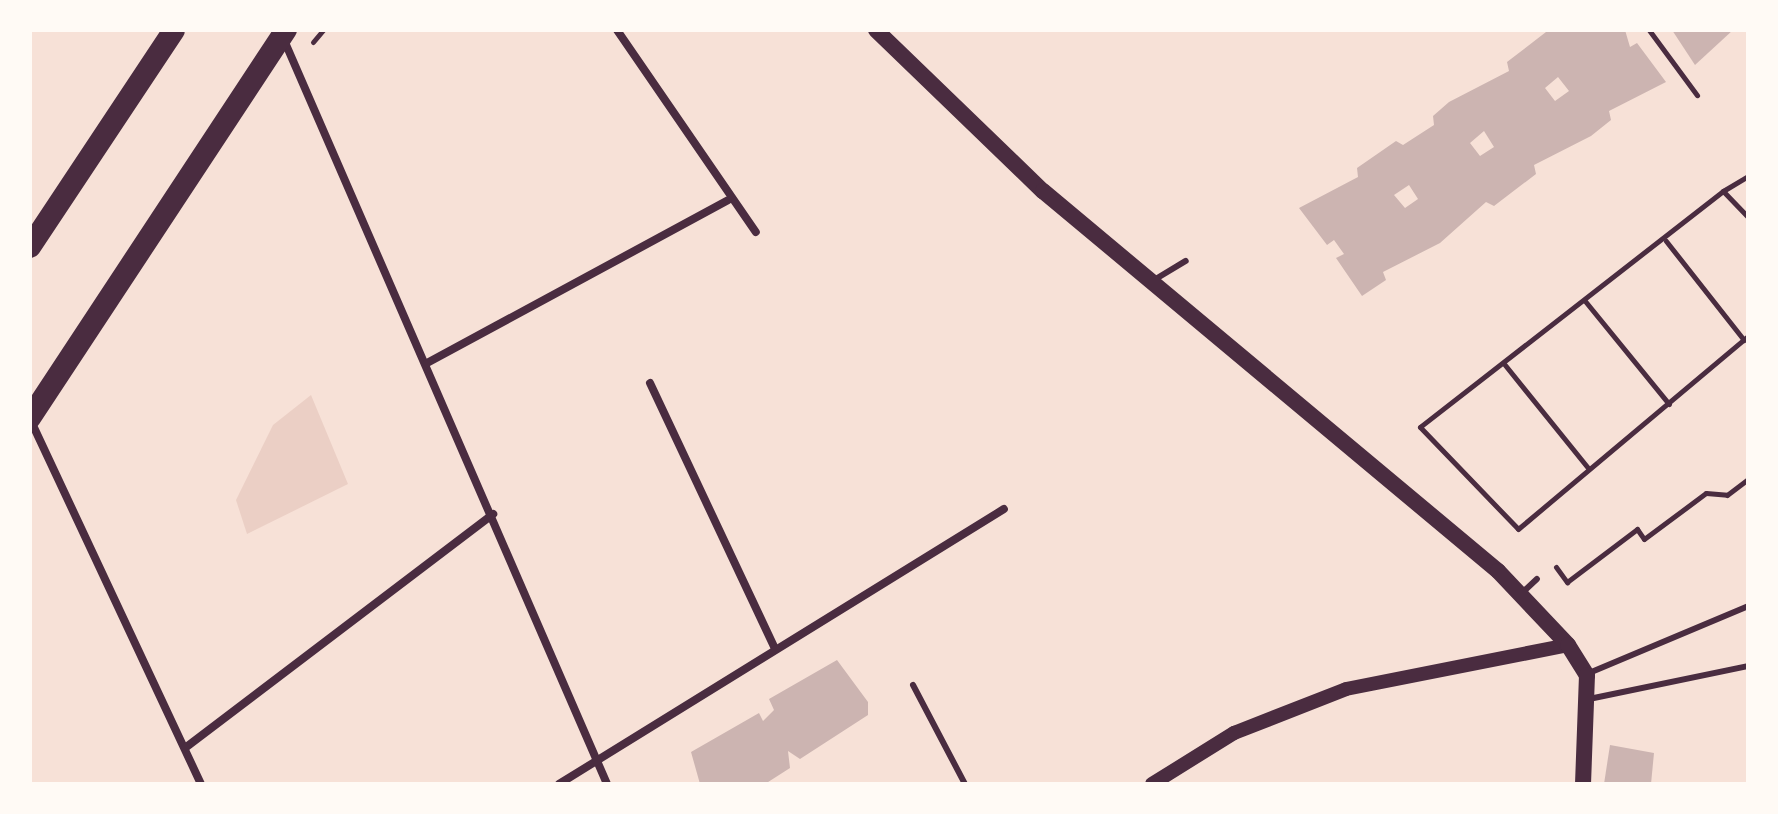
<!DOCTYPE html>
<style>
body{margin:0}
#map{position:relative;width:1778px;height:814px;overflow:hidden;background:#f7e1d7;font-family:"Sofia Sans Condensed",sans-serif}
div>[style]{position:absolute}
.green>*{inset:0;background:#ebcfc5}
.building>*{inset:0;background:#ccb4b1}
.path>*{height:5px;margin:-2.5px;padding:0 2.5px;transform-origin:2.5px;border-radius:2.5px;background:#4a2c40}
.service>*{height:6px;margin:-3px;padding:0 3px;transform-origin:3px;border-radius:3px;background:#4a2c40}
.minor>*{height:8px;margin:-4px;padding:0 4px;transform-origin:4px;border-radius:4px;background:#4a2c40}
.tertiary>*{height:14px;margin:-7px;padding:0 7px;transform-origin:7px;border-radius:7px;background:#4a2c40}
.secondary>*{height:16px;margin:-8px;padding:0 8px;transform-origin:8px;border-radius:8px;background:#4a2c40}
.trunk>*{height:22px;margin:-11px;padding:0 11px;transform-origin:11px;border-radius:11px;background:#4a2c40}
span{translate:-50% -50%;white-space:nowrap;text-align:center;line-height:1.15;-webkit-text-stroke:6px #fffaf5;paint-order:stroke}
.frame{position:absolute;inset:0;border:32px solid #fffaf5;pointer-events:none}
</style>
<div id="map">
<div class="green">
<i style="clip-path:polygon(311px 395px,348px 484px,247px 534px,236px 500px,273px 425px)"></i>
</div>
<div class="building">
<i style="clip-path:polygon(evenodd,1564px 30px,1625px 30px,1630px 47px,1637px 43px,1666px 82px,1609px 111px,1611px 120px,1591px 136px,1534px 165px,1536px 174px,1494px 206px,1486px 202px,1440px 243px,1383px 272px,1386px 280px,1362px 296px,1336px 258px,1344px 254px,1334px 240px,1327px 245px,1299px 208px,1358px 177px,1357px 168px,1396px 141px,1403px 145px,1434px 125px,1433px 116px,1449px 102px,1509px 71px,1507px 62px,1546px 32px,1564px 30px,1558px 77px,1569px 91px,1555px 101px,1545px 88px,1558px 77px,1564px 30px,1484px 131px,1494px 147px,1480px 156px,1470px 143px,1484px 131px,1564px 30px,1409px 185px,1418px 199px,1405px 208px,1394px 195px,1409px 185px)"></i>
<i style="clip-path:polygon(1672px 30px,1733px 30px,1695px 65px)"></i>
<i style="clip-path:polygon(837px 660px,868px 702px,868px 715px,800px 759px,788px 751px,790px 768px,765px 784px,700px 784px,691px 752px,759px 713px,763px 721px,774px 710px,769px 699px)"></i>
<i style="clip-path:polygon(1610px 745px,1654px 753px,1651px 784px,1604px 784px)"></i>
</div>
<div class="path">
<i style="left:1649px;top:30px;width:81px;rotate:53.6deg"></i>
<i style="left:313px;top:42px;width:16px;rotate:-50deg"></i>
<i style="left:1723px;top:191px;width:29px;rotate:-31deg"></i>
<i style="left:1748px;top:217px;width:36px;rotate:-134deg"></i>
<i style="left:1723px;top:191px;width:384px;rotate:142.1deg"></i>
<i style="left:1420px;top:427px;width:141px;rotate:46.1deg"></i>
<i style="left:1518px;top:529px;width:300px;rotate:-40deg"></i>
<i style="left:1666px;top:241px;width:126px;rotate:51.8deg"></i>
<i style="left:1585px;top:301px;width:133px;rotate:50.8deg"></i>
<i style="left:1505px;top:365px;width:132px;rotate:51.1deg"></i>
<i style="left:1556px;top:567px;width:19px;rotate:54deg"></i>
<i style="left:1567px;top:582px;width:88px;rotate:-37.1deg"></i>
<i style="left:1637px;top:529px;width:12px;rotate:55deg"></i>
<i style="left:1644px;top:539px;width:77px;rotate:-36.6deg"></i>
<i style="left:1706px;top:493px;width:21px;rotate:5deg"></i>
<i style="left:1727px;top:495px;width:26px;rotate:-37deg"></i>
</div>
<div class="service">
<i style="left:1154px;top:280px;width:37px;rotate:-31deg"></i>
<i style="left:1523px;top:592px;width:19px;rotate:-43deg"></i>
<i style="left:1589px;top:673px;width:173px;rotate:-22.8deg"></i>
<i style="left:913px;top:685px;width:112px;rotate:62.3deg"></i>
<i style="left:1589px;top:699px;width:162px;rotate:-11.7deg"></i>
</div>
<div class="minor">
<i style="left:617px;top:30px;width:245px;rotate:55.5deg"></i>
<i style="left:284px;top:40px;width:811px;rotate:66.53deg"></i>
<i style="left:427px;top:363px;width:342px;rotate:-28.4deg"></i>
<i style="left:650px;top:383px;width:292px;rotate:64.8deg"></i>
<i style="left:30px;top:419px;width:403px;rotate:64.9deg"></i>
<i style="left:185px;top:748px;width:387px;rotate:-37.2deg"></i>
<i style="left:559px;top:784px;width:523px;rotate:-31.72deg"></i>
</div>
<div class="tertiary">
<i style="left:1152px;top:784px;width:97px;rotate:-31.9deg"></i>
<i style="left:1234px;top:733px;width:120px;rotate:-21.4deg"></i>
<i style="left:1346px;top:689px;width:226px;rotate:-11.2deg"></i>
</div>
<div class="secondary">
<i style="left:876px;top:30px;width:232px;rotate:44deg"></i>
<i style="left:1043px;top:191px;width:593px;rotate:39.87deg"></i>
<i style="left:1498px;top:571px;width:102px;rotate:46.6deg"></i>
<i style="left:1568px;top:645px;width:36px;rotate:58deg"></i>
<i style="left:1587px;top:675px;width:109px;rotate:92.1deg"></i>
</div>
<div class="trunk">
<i style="left:30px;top:247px;width:260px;rotate:-56.4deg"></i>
<i style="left:30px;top:418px;width:465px;rotate:-56.6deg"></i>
</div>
<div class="frame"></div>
</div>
